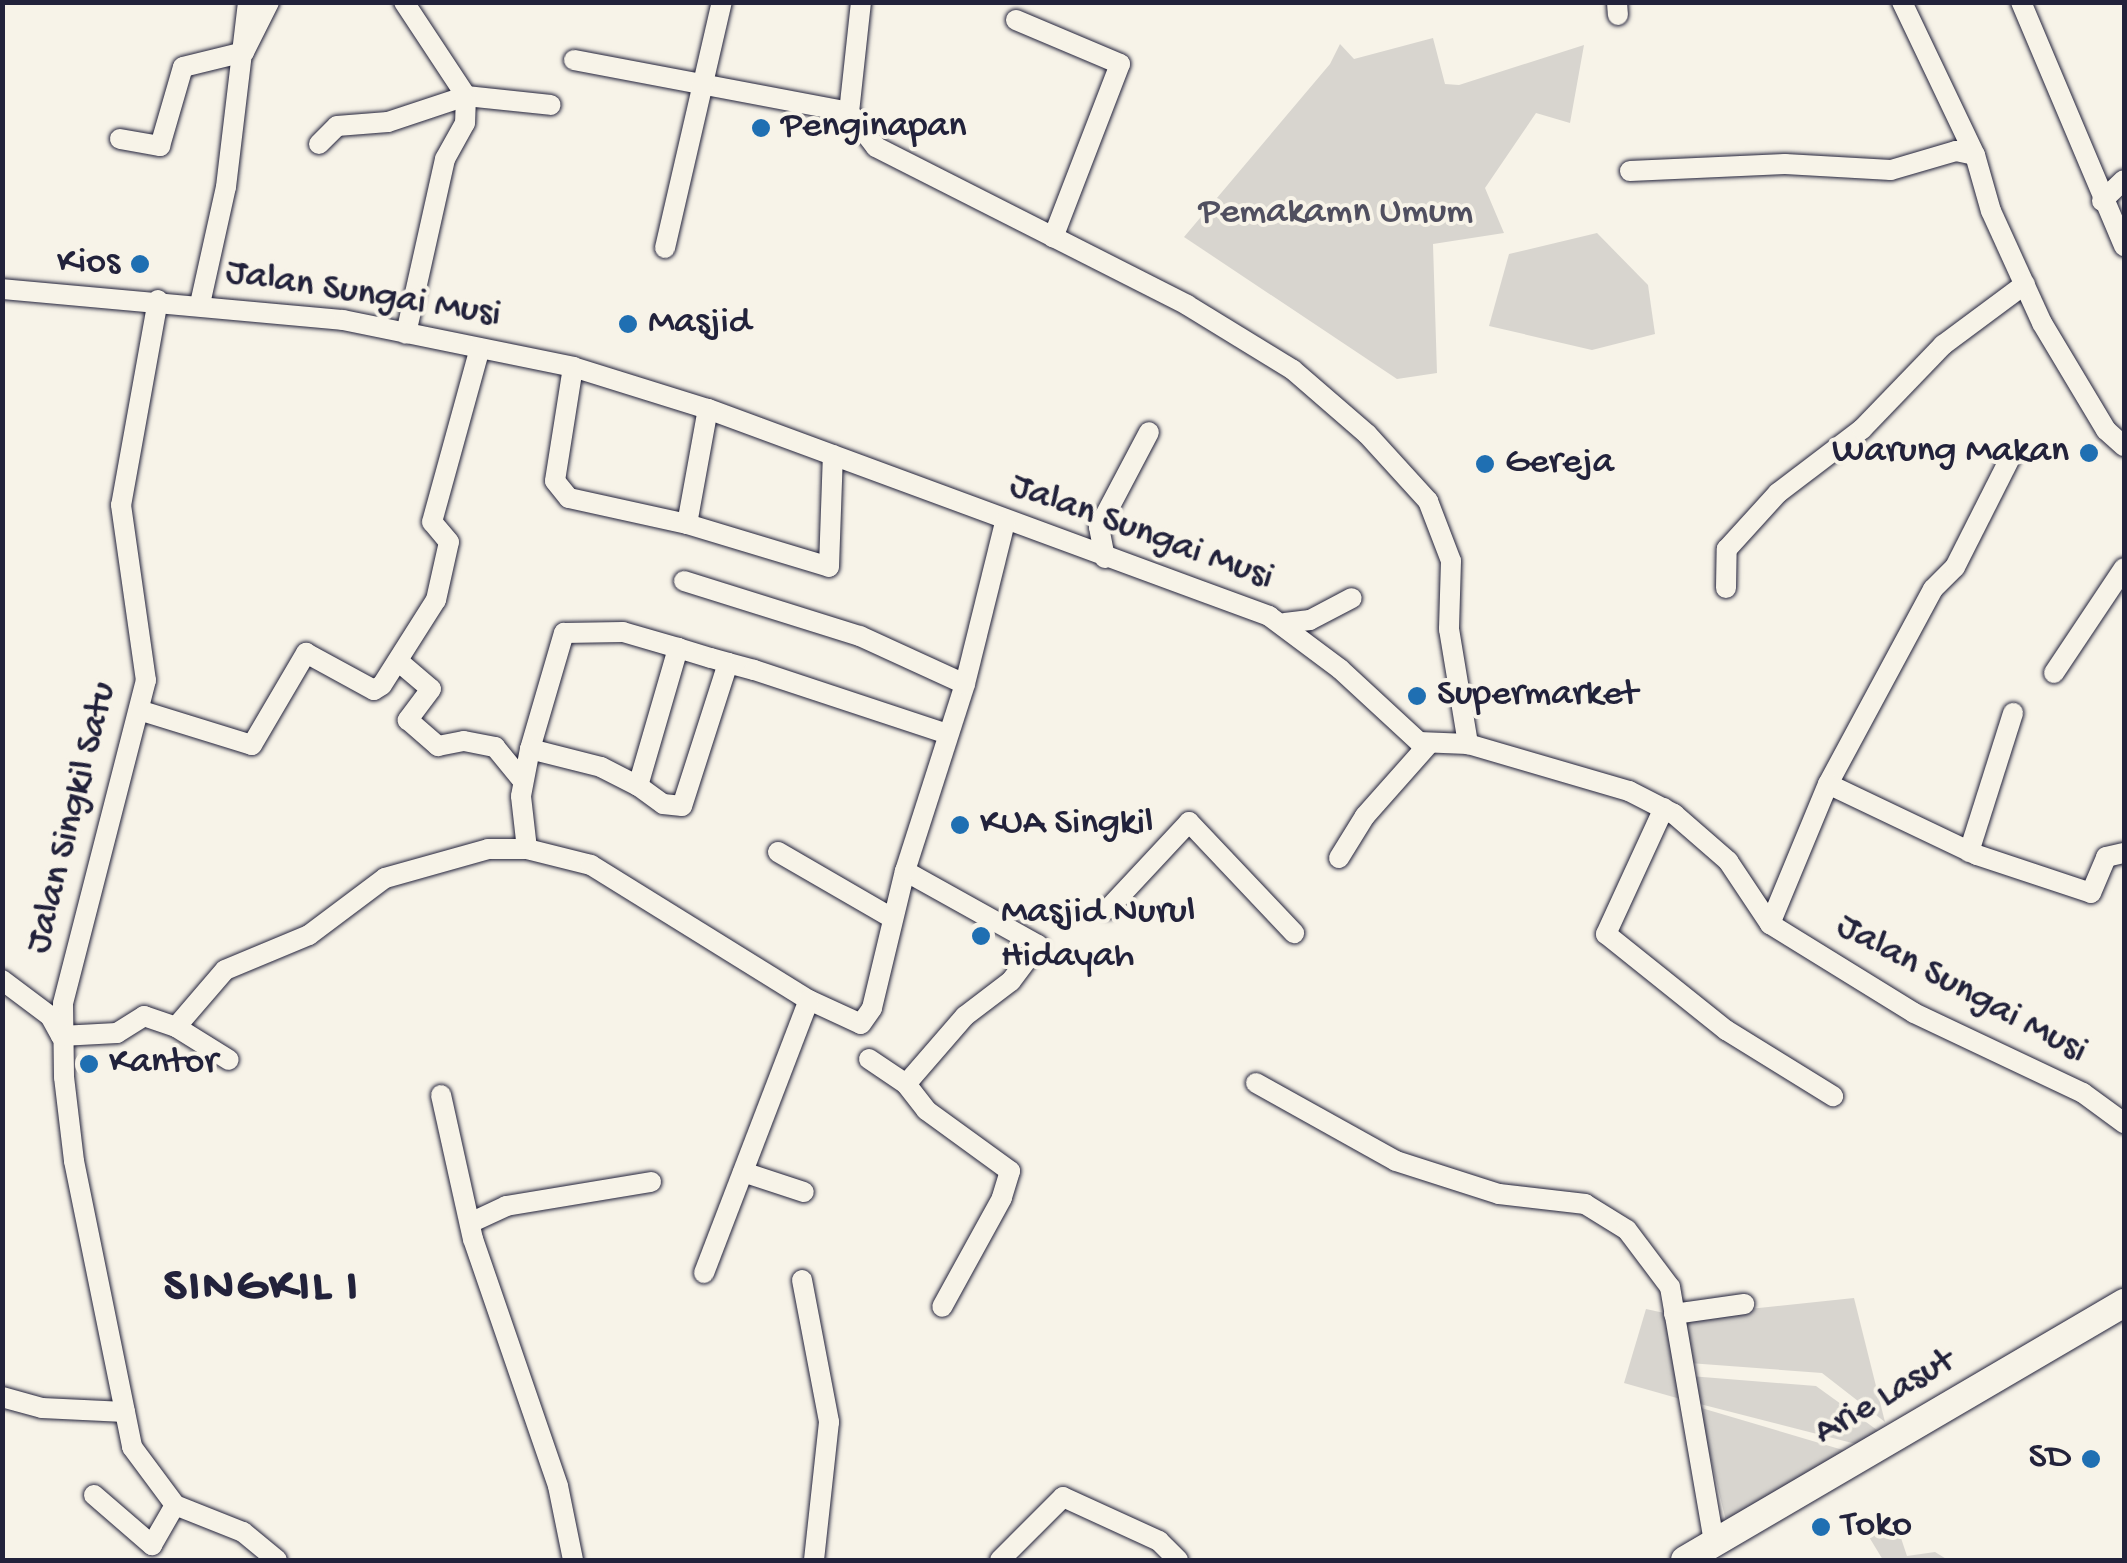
<!DOCTYPE html>
<style>
body{margin:0}
#map{position:relative;width:2127px;height:1563px;overflow:hidden;background:#f7f3e8;font-family:"Gochi Hand",sans-serif}
div>[style]{position:absolute}
.green>*{inset:0;background:#d8d5cf}
.roads{filter:drop-shadow(0 0 2px #22223b) drop-shadow(0 0 2px #22223b)}
.minor>*{height:20px;margin:-10px;padding:0 10px;transform-origin:10px;border-radius:10px;background:#f7f3e8}
.major>*{height:28px;margin:-14px;padding:0 14px;transform-origin:14px;border-radius:14px;background:#f7f3e8}
.dots>*{width:28px;height:28px;translate:-50% -50%;box-sizing:border-box;border:5px solid #f7f3e8;border-radius:50%}
span{translate:-50% -50%;white-space:nowrap;text-align:center;line-height:1.15;-webkit-text-stroke:8px #f7f3e8;paint-order:stroke}
.poi-label{font-size:38px;color:#22223b}
.left{translate:0 -50%;text-align:left}
.right{translate:-100% -50%;text-align:right}
.park-label{font-size:38px;color:#504f60}
.street-label{font-size:38px;color:#22223b}
.district-label{font-size:48px;color:#22223b;font-weight:700;letter-spacing:2.5px}
.frame{position:absolute;inset:0;border:5px solid #22223b;pointer-events:none}
</style>
<div id="map">
<div class="green">
<i style="clip-path:polygon(1433px 38px,1445px 84px,1459px 85px,1584px 45px,1570px 123px,1536px 113px,1485px 188px,1504px 233px,1433px 244px,1437px 373px,1397px 379px,1184px 237px,1330px 64px,1340px 44px,1354px 59px)"></i>
<i style="clip-path:polygon(1597px 233px,1648px 285px,1655px 334px,1592px 350px,1489px 326px,1509px 254px)"></i>
<i style="clip-path:polygon(1854px 1298px,1885px 1422px,1822px 1373px,1689px 1363px,1683px 1316px)"></i>
<i style="clip-path:polygon(1646px 1309px,1669px 1314px,1684px 1400px,1624px 1383px)"></i>
<i style="clip-path:polygon(1690px 1376px,1816px 1386px,1884px 1435px,1860px 1445px,1696px 1403px)"></i>
<i style="clip-path:polygon(1698px 1407px,1853px 1453px,1727px 1525px)"></i>
<i style="clip-path:polygon(1895px 1520px,1907px 1556px,1935px 1552px,1948px 1560px,1883px 1560px,1866px 1532px)"></i>
</div>
<div class="roads">
<div class="minor">
<i style="left:404px;top:2px;width:113px;rotate:56.6deg"></i>
<i style="left:466px;top:96px;width:85px;rotate:6deg"></i>
<i style="left:861px;top:2px;width:111px;rotate:96.2deg"></i>
<i style="left:849px;top:112px;width:44px;rotate:52.4deg"></i>
<i style="left:876px;top:147px;width:349px;rotate:26.9deg"></i>
<i style="left:1187px;top:305px;width:124px;rotate:31.5deg"></i>
<i style="left:1293px;top:370px;width:98px;rotate:40.9deg"></i>
<i style="left:1367px;top:434px;width:91px;rotate:47.7deg"></i>
<i style="left:1428px;top:501px;width:64px;rotate:69deg"></i>
<i style="left:1451px;top:561px;width:68px;rotate:91.7deg"></i>
<i style="left:1449px;top:629px;width:117px;rotate:80.6deg"></i>
<i style="left:1617px;top:2px;width:13px;rotate:86deg"></i>
<i style="left:1902px;top:2px;width:170px;rotate:64.5deg"></i>
<i style="left:1975px;top:155px;width:58px;rotate:74.1deg"></i>
<i style="left:1991px;top:211px;width:123px;rotate:65.5deg"></i>
<i style="left:2042px;top:323px;width:125px;rotate:59.1deg"></i>
<i style="left:2106px;top:430px;width:24px;rotate:42deg"></i>
<i style="left:2021px;top:2px;width:265px;rotate:67.1deg"></i>
<i style="left:1016px;top:20px;width:113px;rotate:22.9deg"></i>
<i style="left:1120px;top:64px;width:186px;rotate:111.1deg"></i>
<i style="left:574px;top:60px;width:280px;rotate:10.7deg"></i>
<i style="left:120px;top:139px;width:41px;rotate:9.9deg"></i>
<i style="left:160px;top:146px;width:82px;rotate:-73.8deg"></i>
<i style="left:183px;top:67px;width:63px;rotate:-13.8deg"></i>
<i style="left:244px;top:52px;width:56px;rotate:-63.4deg"></i>
<i style="left:319px;top:144px;width:25px;rotate:-45deg"></i>
<i style="left:337px;top:126px;width:51px;rotate:-4.5deg"></i>
<i style="left:388px;top:122px;width:82px;rotate:-18.4deg"></i>
<i style="left:466px;top:96px;width:27px;rotate:92deg"></i>
<i style="left:465px;top:123px;width:41px;rotate:119.1deg"></i>
<i style="left:445px;top:159px;width:179px;rotate:102.6deg"></i>
<i style="left:1630px;top:171px;width:155px;rotate:-2.6deg"></i>
<i style="left:1785px;top:164px;width:106px;rotate:3.2deg"></i>
<i style="left:1891px;top:170px;width:68px;rotate:-16.3deg"></i>
<i style="left:1956px;top:151px;width:19px;rotate:12deg"></i>
<i style="left:2102px;top:201px;width:30px;rotate:-44deg"></i>
<i style="left:665px;top:248px;width:253px;rotate:-77deg"></i>
<i style="left:2px;top:289px;width:342px;rotate:5.2deg"></i>
<i style="left:343px;top:320px;width:235px;rotate:11.5deg"></i>
<i style="left:573px;top:367px;width:141px;rotate:17.3deg"></i>
<i style="left:708px;top:409px;width:598px;rotate:20.25deg"></i>
<i style="left:1269px;top:616px;width:89px;rotate:36.7deg"></i>
<i style="left:1340px;top:669px;width:108px;rotate:42.7deg"></i>
<i style="left:1419px;top:742px;width:49px;rotate:2.3deg"></i>
<i style="left:1468px;top:744px;width:168px;rotate:16.3deg"></i>
<i style="left:1629px;top:791px;width:51px;rotate:27.1deg"></i>
<i style="left:1674px;top:814px;width:72px;rotate:41deg"></i>
<i style="left:1728px;top:861px;width:76px;rotate:56.3deg"></i>
<i style="left:1770px;top:924px;width:169px;rotate:31.7deg"></i>
<i style="left:1914px;top:1013px;width:187px;rotate:25.3deg"></i>
<i style="left:2083px;top:1093px;width:51px;rotate:36.2deg"></i>
<i style="left:158px;top:300px;width:208px;rotate:100.2deg"></i>
<i style="left:121px;top:505px;width:177px;rotate:81.9deg"></i>
<i style="left:146px;top:680px;width:334px;rotate:104.4deg"></i>
<i style="left:63px;top:1004px;width:73px;rotate:89.2deg"></i>
<i style="left:64px;top:1077px;width:85px;rotate:83.2deg"></i>
<i style="left:74px;top:1161px;width:292px;rotate:78.5deg"></i>
<i style="left:132px;top:1447px;width:72px;rotate:53.4deg"></i>
<i style="left:175px;top:1505px;width:73px;rotate:21.7deg"></i>
<i style="left:243px;top:1532px;width:44px;rotate:39.5deg"></i>
<i style="left:200px;top:304px;width:120px;rotate:-77.5deg"></i>
<i style="left:226px;top:187px;width:186px;rotate:-83.2deg"></i>
<i style="left:573px;top:367px;width:115px;rotate:99deg"></i>
<i style="left:555px;top:481px;width:22px;rotate:51deg"></i>
<i style="left:569px;top:498px;width:121px;rotate:12.4deg"></i>
<i style="left:687px;top:524px;width:148px;rotate:16.8deg"></i>
<i style="left:829px;top:567px;width:112px;rotate:-88deg"></i>
<i style="left:687px;top:524px;width:117px;rotate:-79.7deg"></i>
<i style="left:1105px;top:558px;width:32px;rotate:-101deg"></i>
<i style="left:1099px;top:527px;width:107px;rotate:-62.2deg"></i>
<i style="left:684px;top:581px;width:184px;rotate:17.4deg"></i>
<i style="left:860px;top:636px;width:115px;rotate:24.6deg"></i>
<i style="left:1726px;top:588px;width:39px;rotate:-89deg"></i>
<i style="left:1727px;top:549px;width:76px;rotate:-47.7deg"></i>
<i style="left:1778px;top:493px;width:106px;rotate:-37.3deg"></i>
<i style="left:1862px;top:429px;width:117px;rotate:-46deg"></i>
<i style="left:1943px;top:345px;width:102px;rotate:-36.6deg"></i>
<i style="left:1285px;top:623px;width:25px;rotate:-7deg"></i>
<i style="left:1310px;top:620px;width:47px;rotate:-27.6deg"></i>
<i style="left:398px;top:661px;width:43px;rotate:40.3deg"></i>
<i style="left:431px;top:689px;width:39px;rotate:127deg"></i>
<i style="left:408px;top:720px;width:40px;rotate:41deg"></i>
<i style="left:438px;top:746px;width:26px;rotate:-11deg"></i>
<i style="left:464px;top:741px;width:32px;rotate:11deg"></i>
<i style="left:495px;top:747px;width:43px;rotate:50.7deg"></i>
<i style="left:728px;top:663px;width:150px;rotate:107.8deg"></i>
<i style="left:682px;top:806px;width:19px;rotate:-174deg"></i>
<i style="left:663px;top:804px;width:31px;rotate:-144deg"></i>
<i style="left:638px;top:786px;width:144px;rotate:-73.8deg"></i>
<i style="left:678px;top:648px;width:34px;rotate:17deg"></i>
<i style="left:711px;top:658px;width:18px;rotate:16deg"></i>
<i style="left:728px;top:663px;width:27px;rotate:15deg"></i>
<i style="left:754px;top:670px;width:203px;rotate:18.3deg"></i>
<i style="left:2054px;top:673px;width:126px;rotate:-56.3deg"></i>
<i style="left:142px;top:711px;width:115px;rotate:17.2deg"></i>
<i style="left:252px;top:745px;width:107px;rotate:-59.6deg"></i>
<i style="left:306px;top:653px;width:77px;rotate:28.6deg"></i>
<i style="left:374px;top:690px;width:9px;rotate:-32deg"></i>
<i style="left:382px;top:685px;width:101px;rotate:-57.6deg"></i>
<i style="left:436px;top:600px;width:59px;rotate:-77.4deg"></i>
<i style="left:449px;top:542px;width:26px;rotate:-130deg"></i>
<i style="left:432px;top:522px;width:180px;rotate:-74.6deg"></i>
<i style="left:530px;top:749px;width:121px;rotate:-73.7deg"></i>
<i style="left:564px;top:633px;width:59px;rotate:-1deg"></i>
<i style="left:623px;top:632px;width:57px;rotate:16.2deg"></i>
<i style="left:1828px;top:784px;width:221px;rotate:-61.7deg"></i>
<i style="left:1933px;top:589px;width:31px;rotate:-45deg"></i>
<i style="left:1955px;top:567px;width:124px;rotate:-63.2deg"></i>
<i style="left:1664px;top:808px;width:139px;rotate:114.7deg"></i>
<i style="left:1606px;top:934px;width:154px;rotate:38.7deg"></i>
<i style="left:1726px;top:1030px;width:126px;rotate:31.7deg"></i>
<i style="left:527px;top:849px;width:53px;rotate:-96.5deg"></i>
<i style="left:521px;top:796px;width:48px;rotate:-79.2deg"></i>
<i style="left:530px;top:749px;width:73px;rotate:14.2deg"></i>
<i style="left:601px;top:767px;width:42px;rotate:27.2deg"></i>
<i style="left:778px;top:852px;width:132px;rotate:30.1deg"></i>
<i style="left:1969px;top:852px;width:146px;rotate:-72.4deg"></i>
<i style="left:1339px;top:858px;width:49px;rotate:-58.2deg"></i>
<i style="left:1365px;top:816px;width:96px;rotate:-48.4deg"></i>
<i style="left:905px;top:871px;width:152px;rotate:29.1deg"></i>
<i style="left:1038px;top:945px;width:45px;rotate:126.9deg"></i>
<i style="left:1011px;top:981px;width:58px;rotate:142.7deg"></i>
<i style="left:965px;top:1016px;width:90px;rotate:130.9deg"></i>
<i style="left:906px;top:1084px;width:33px;rotate:52deg"></i>
<i style="left:926px;top:1110px;width:104px;rotate:36deg"></i>
<i style="left:1010px;top:1171px;width:28px;rotate:107deg"></i>
<i style="left:1002px;top:1198px;width:124px;rotate:118.8deg"></i>
<i style="left:1108px;top:909px;width:119px;rotate:-47deg"></i>
<i style="left:1189px;top:822px;width:153px;rotate:46.6deg"></i>
<i style="left:1770px;top:924px;width:152px;rotate:-67.5deg"></i>
<i style="left:1828px;top:784px;width:165px;rotate:25.5deg"></i>
<i style="left:1977px;top:855px;width:120px;rotate:18.4deg"></i>
<i style="left:2091px;top:893px;width:39px;rotate:-67deg"></i>
<i style="left:2106px;top:857px;width:18px;rotate:-13deg"></i>
<i style="left:2px;top:980px;width:60px;rotate:36.9deg"></i>
<i style="left:50px;top:1016px;width:23px;rotate:61deg"></i>
<i style="left:61px;top:1036px;width:56px;rotate:-3.1deg"></i>
<i style="left:117px;top:1033px;width:32px;rotate:-32deg"></i>
<i style="left:144px;top:1016px;width:34px;rotate:19deg"></i>
<i style="left:176px;top:1027px;width:75px;rotate:-49.3deg"></i>
<i style="left:225px;top:970px;width:91px;rotate:-22.6deg"></i>
<i style="left:309px;top:935px;width:95px;rotate:-36.9deg"></i>
<i style="left:385px;top:878px;width:107px;rotate:-15.7deg"></i>
<i style="left:488px;top:849px;width:39px"></i>
<i style="left:527px;top:849px;width:66px;rotate:14deg"></i>
<i style="left:591px;top:865px;width:256px;rotate:31.8deg"></i>
<i style="left:809px;top:1000px;width:57px;rotate:24.8deg"></i>
<i style="left:861px;top:1024px;width:19px;rotate:-55deg"></i>
<i style="left:872px;top:1008px;width:141px;rotate:-76.5deg"></i>
<i style="left:905px;top:871px;width:196px;rotate:-72.2deg"></i>
<i style="left:965px;top:684px;width:167px;rotate:-76.1deg"></i>
<i style="left:176px;top:1027px;width:62px;rotate:31.9deg"></i>
<i style="left:869px;top:1059px;width:45px;rotate:34deg"></i>
<i style="left:1256px;top:1083px;width:160px;rotate:29.1deg"></i>
<i style="left:1396px;top:1161px;width:108px;rotate:17.8deg"></i>
<i style="left:1499px;top:1194px;width:87px;rotate:6.6deg"></i>
<i style="left:1585px;top:1204px;width:49px;rotate:31.8deg"></i>
<i style="left:1627px;top:1230px;width:71px;rotate:53deg"></i>
<i style="left:1670px;top:1287px;width:260px;rotate:80.2deg"></i>
<i style="left:441px;top:1095px;width:148px;rotate:77.5deg"></i>
<i style="left:473px;top:1239px;width:261px;rotate:71deg"></i>
<i style="left:558px;top:1486px;width:76px;rotate:78.5deg"></i>
<i style="left:743px;top:1172px;width:64px;rotate:18.2deg"></i>
<i style="left:470px;top:1223px;width:40px;rotate:-25deg"></i>
<i style="left:506px;top:1206px;width:147px;rotate:-9.4deg"></i>
<i style="left:704px;top:1273px;width:292px;rotate:-69deg"></i>
<i style="left:802px;top:1280px;width:145px;rotate:79.2deg"></i>
<i style="left:829px;top:1422px;width:139px;rotate:96.2deg"></i>
<i style="left:1674px;top:1314px;width:71px;rotate:-8.1deg"></i>
<i style="left:2px;top:1397px;width:41px;rotate:15.4deg"></i>
<i style="left:42px;top:1408px;width:83px;rotate:2.8deg"></i>
<i style="left:94px;top:1495px;width:77px;rotate:40.8deg"></i>
<i style="left:152px;top:1545px;width:46px;rotate:-60.1deg"></i>
<i style="left:1000px;top:1560px;width:89px;rotate:-45deg"></i>
<i style="left:1063px;top:1497px;width:106px;rotate:24.6deg"></i>
<i style="left:1159px;top:1541px;width:27px;rotate:45deg"></i>
</div>
<div class="major">
<i style="left:1685px;top:1560px;width:509px;rotate:-30.35deg"></i>
</div>
</div>
<div class="dots">
<i style="left:761px;top:128px;background:#1f6fb2"></i>
<i style="left:140px;top:264px;background:#1f6fb2"></i>
<i style="left:628px;top:324px;background:#1f6fb2"></i>
<i style="left:2089px;top:453px;background:#1f6fb2"></i>
<i style="left:1485px;top:464px;background:#1f6fb2"></i>
<i style="left:1417px;top:696px;background:#1f6fb2"></i>
<i style="left:960px;top:825px;background:#1f6fb2"></i>
<i style="left:981px;top:936px;background:#1f6fb2"></i>
<i style="left:89px;top:1064px;background:#1f6fb2"></i>
<i style="left:2091px;top:1459px;background:#1f6fb2"></i>
<i style="left:1821px;top:1527px;background:#1f6fb2"></i>
</div>
<div class="poi-label">
<span class="left" style="left:781px;top:128px">Penginapan</span>
<span class="right" style="left:120px;top:264px">Kios</span>
<span class="left" style="left:648px;top:324px">Masjid</span>
<span class="right" style="left:2069px;top:453px">Warung Makan</span>
<span class="left" style="left:1505px;top:464px">Gereja</span>
<span class="left" style="left:1437px;top:696px">Supermarket</span>
<span class="left" style="left:980px;top:825px">KUA Singkil</span>
<span class="left" style="left:1001px;top:936px">Masjid Nurul<br>Hidayah</span>
<span class="left" style="left:109px;top:1064px">Kantor</span>
<span class="right" style="left:2071px;top:1459px">SD</span>
<span class="left" style="left:1841px;top:1527px">Toko</span>
</div>
<div class="park-label">
<span style="left:1336px;top:214px">Pemakamn Umum</span>
</div>
<div class="street-label">
<span style="left:363px;top:295px;rotate:9deg">Jalan Sungai Musi</span>
<span style="left:1141px;top:533px;rotate:20deg">Jalan Sungai Musi</span>
<span style="left:73px;top:818px;rotate:-76deg">Jalan Singkil Satu</span>
<span style="left:1961px;top:990px;rotate:28deg">Jalan Sungai Musi</span>
<span style="left:1885px;top:1398px;rotate:-30deg">Arie Lasut</span>
</div>
<div class="district-label">
<span style="left:262px;top:1289px">SINGKIL I</span>
</div>
<div class="frame"></div>
</div>
